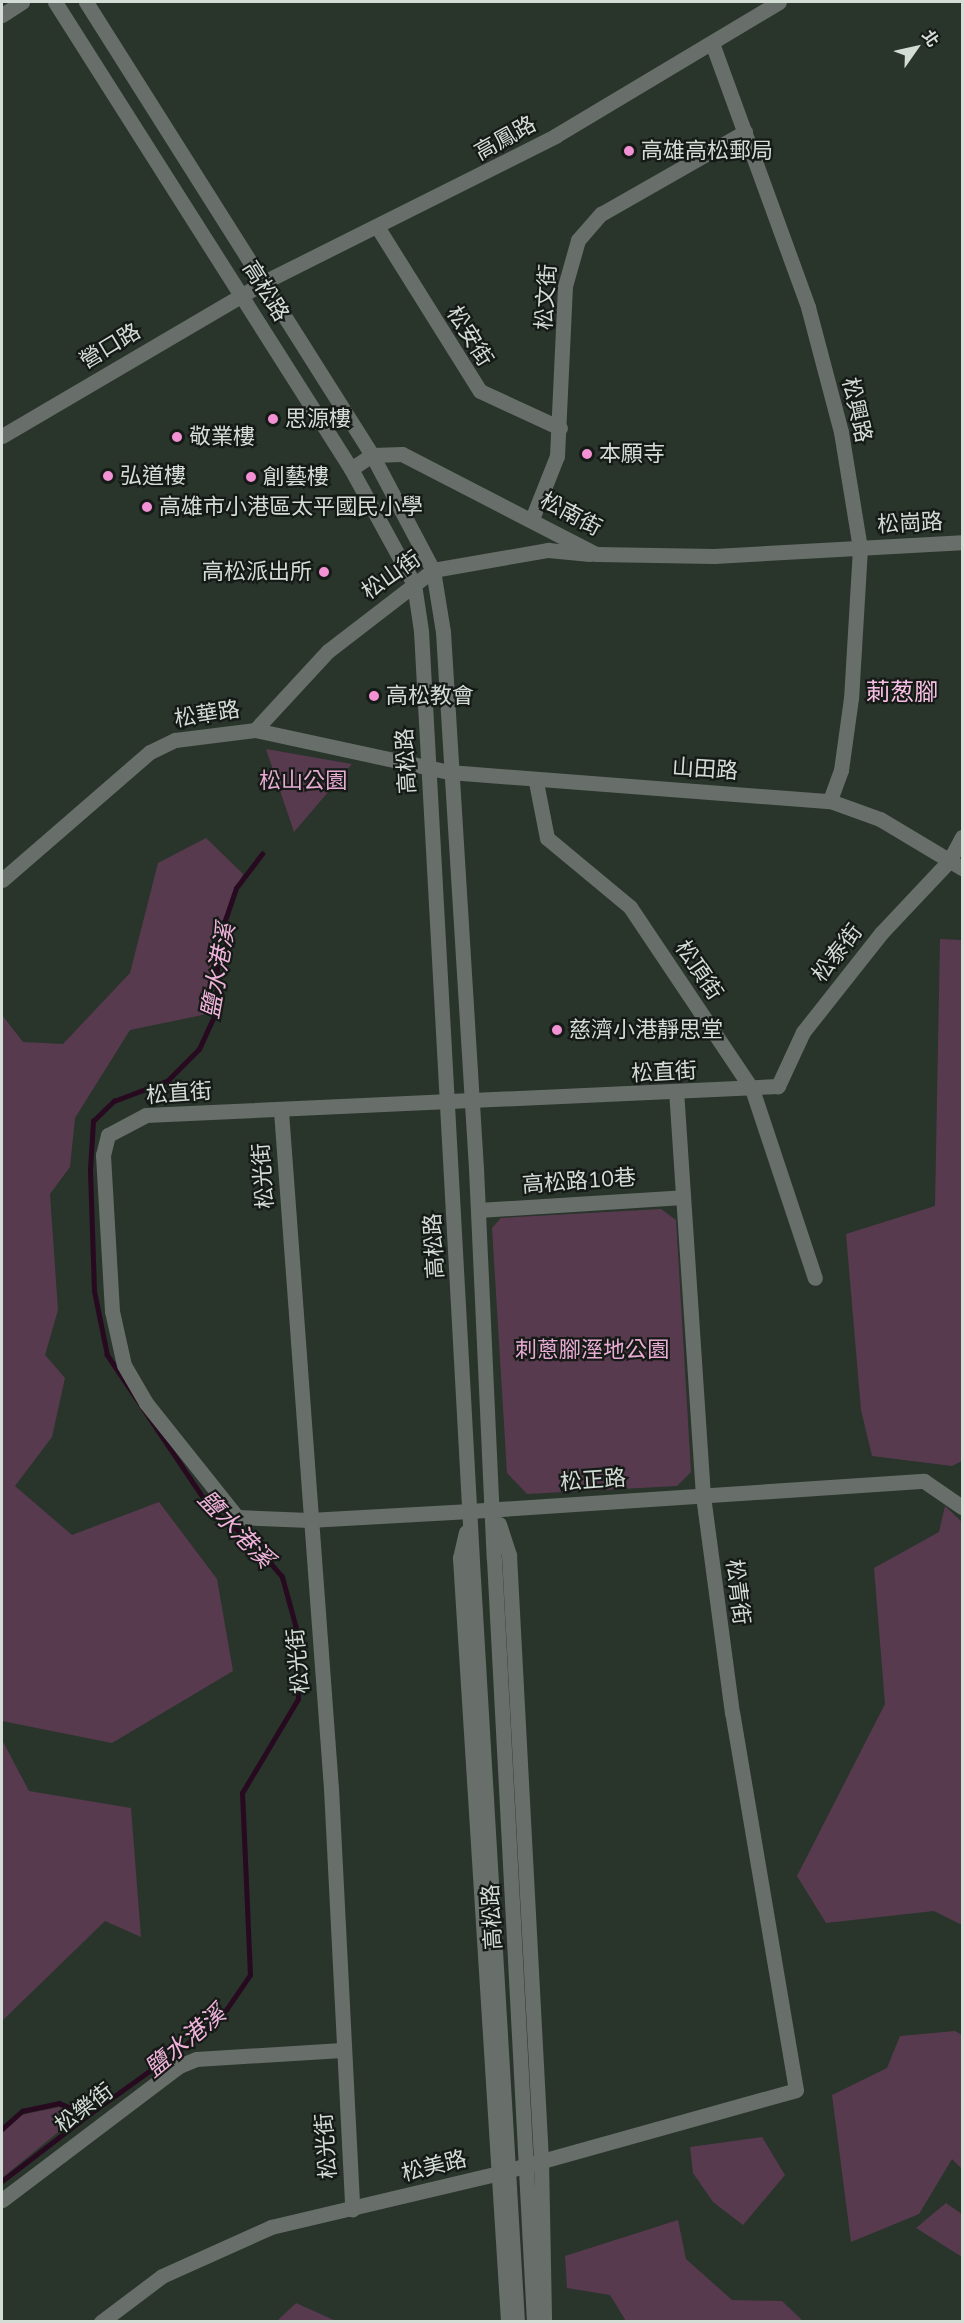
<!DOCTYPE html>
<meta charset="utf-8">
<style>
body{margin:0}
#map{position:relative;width:964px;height:2323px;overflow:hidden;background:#29342b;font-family:Mulish,"Noto Sans TC",sans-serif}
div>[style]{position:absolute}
.green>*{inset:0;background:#583a4e}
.stream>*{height:4.5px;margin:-2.25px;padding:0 2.25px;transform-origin:2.25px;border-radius:2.25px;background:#270a1f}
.minor>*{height:15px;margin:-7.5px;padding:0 7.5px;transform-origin:7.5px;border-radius:7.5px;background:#686e69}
.minor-bridge>*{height:15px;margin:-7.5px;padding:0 7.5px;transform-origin:7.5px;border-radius:7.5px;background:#686e69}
.dots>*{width:16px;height:16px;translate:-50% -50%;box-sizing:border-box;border:3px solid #151a16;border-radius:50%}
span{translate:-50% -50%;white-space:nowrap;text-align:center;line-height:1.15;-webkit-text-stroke:4.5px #151a16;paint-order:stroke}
.street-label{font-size:22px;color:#d4dcd6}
.poi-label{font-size:22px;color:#d4dcd6}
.left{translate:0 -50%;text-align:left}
.right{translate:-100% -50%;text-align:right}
.park-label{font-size:22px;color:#e8abd4}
.neighbourhood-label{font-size:24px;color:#f8bfe4}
.water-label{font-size:24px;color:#f1b3dc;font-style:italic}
.frame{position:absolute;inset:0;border:3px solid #d4dcd6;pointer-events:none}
.north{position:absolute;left:886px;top:18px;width:60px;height:60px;-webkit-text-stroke:4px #151a16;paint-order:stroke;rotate:56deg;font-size:16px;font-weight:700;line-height:24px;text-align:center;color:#d4dcd6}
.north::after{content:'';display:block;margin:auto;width:21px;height:27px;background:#d4dcd6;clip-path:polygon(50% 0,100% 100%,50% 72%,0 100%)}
</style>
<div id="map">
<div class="green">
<i style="clip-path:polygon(266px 749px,352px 764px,294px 832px)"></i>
<i style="clip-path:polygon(206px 838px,243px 874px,213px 942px,207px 1014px,130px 1030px,75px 1118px,70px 1167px,50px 1194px,58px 1310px,45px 1355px,65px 1378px,52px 1437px,15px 1486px,72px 1535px,159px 1502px,217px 1579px,233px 1671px,112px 1743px,2px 1721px,2px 1015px,23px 1042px,63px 1044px,130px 973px,158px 863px)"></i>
<i style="clip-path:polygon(940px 939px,962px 940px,962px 1461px,952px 1466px,872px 1456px,861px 1410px,846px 1234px,935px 1206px)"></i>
<i style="clip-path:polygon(661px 1209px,676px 1220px,691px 1472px,677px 1486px,527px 1494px,507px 1473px,492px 1228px,501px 1218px)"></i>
<i style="clip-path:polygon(945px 1506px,962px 1522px,962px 1925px,934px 1911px,826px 1923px,797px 1876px,885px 1704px,874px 1568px,939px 1532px)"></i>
<i style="clip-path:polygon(2px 1740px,29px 1791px,131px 1808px,141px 1937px,105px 1921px,2px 2021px)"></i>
<i style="clip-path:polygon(955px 2031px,962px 2035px,962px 2169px,952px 2159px,919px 2214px,851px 2242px,832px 2095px,887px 2068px,900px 2036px)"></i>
<i style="clip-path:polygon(59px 2107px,78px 2116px,2px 2178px,2px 2130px,21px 2115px)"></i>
<i style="clip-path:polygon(762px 2137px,785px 2175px,743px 2225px,713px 2202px,693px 2173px,690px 2147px)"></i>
<i style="clip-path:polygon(946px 2203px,962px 2214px,962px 2257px,916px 2228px)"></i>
<i style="clip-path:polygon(678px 2220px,686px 2259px,732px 2300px,782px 2301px,803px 2321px,626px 2321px,610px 2295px,567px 2288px,565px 2256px)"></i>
<i style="clip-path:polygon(296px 2303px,336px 2321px,277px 2321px)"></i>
</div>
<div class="stream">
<i style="left:2px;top:2129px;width:27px;rotate:-42deg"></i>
<i style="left:22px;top:2111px;width:38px;rotate:-12deg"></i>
<i style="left:59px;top:2103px;width:31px;rotate:22deg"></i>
<i style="left:88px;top:2115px;width:117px;rotate:-35.6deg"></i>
<i style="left:183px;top:2047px;width:57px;rotate:-40.7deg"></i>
<i style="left:226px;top:2010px;width:42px;rotate:-55.6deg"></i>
<i style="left:250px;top:1975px;width:182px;rotate:-92.5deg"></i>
<i style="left:242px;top:1793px;width:109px;rotate:-59.2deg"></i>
<i style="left:298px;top:1699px;width:67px;rotate:-90.9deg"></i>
<i style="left:297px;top:1632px;width:57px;rotate:-105.3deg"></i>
<i style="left:282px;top:1577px;width:46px;rotate:-130.6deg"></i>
<i style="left:252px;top:1542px;width:52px;rotate:-142deg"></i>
<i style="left:211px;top:1510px;width:187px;rotate:-123.9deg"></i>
<i style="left:107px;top:1355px;width:65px;rotate:-101.5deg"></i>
<i style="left:94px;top:1291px;width:121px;rotate:-91.9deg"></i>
<i style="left:90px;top:1170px;width:49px;rotate:-86.5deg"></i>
<i style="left:93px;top:1121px;width:29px;rotate:-44deg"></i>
<i style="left:114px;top:1101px;width:57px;rotate:-20.7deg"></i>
<i style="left:167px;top:1081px;width:45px;rotate:-45deg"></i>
<i style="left:199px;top:1049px;width:41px;rotate:-65.3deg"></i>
<i style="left:216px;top:1012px;width:71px;rotate:-88.4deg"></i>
<i style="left:218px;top:941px;width:56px;rotate:-71.2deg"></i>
<i style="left:236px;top:888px;width:43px;rotate:-52.6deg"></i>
<i style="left:2px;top:2181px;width:108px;rotate:-37.5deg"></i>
</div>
<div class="minor">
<i style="left:55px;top:2px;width:553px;rotate:57.63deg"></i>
<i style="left:351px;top:469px;width:131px;rotate:61.3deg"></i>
<i style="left:414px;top:584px;width:48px;rotate:81.5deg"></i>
<i style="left:421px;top:631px;width:932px;rotate:86.86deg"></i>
<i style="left:86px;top:2px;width:536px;rotate:57.73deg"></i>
<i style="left:372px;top:455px;width:130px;rotate:62.1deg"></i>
<i style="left:433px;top:570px;width:63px;rotate:80.8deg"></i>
<i style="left:443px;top:632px;width:537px;rotate:86.48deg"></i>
<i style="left:476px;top:1168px;width:391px;rotate:87.4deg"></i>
<i style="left:2px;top:15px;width:24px;rotate:-33deg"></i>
<i style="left:712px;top:43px;width:281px;rotate:70deg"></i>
<i style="left:808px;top:307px;width:129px;rotate:75.2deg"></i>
<i style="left:841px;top:432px;width:118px;rotate:80.7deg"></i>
<i style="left:860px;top:548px;width:150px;rotate:93.4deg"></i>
<i style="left:851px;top:698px;width:73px;rotate:97.9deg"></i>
<i style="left:841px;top:770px;width:33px;rotate:110deg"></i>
<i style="left:378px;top:228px;width:192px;rotate:58deg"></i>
<i style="left:480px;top:391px;width:88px;rotate:24.8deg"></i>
<i style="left:2px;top:436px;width:304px;rotate:-30.4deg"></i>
<i style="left:264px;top:282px;width:326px;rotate:-26.6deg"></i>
<i style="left:555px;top:136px;width:261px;rotate:-30.9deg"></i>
<i style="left:351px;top:469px;width:25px;rotate:-34deg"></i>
<i style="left:372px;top:455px;width:30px;rotate:-2deg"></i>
<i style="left:402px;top:454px;width:218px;rotate:27.3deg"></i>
<i style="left:596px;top:554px;width:118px;rotate:1deg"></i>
<i style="left:714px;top:556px;width:248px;rotate:-3.2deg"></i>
<i style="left:532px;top:519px;width:68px;rotate:-68.4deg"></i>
<i style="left:557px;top:456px;width:170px;rotate:-87.3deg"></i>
<i style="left:565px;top:286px;width:48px;rotate:-74.2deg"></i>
<i style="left:578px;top:240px;width:35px;rotate:-49deg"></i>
<i style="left:601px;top:214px;width:166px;rotate:-29.7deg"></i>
<i style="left:255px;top:730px;width:108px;rotate:-47.3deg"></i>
<i style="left:328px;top:651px;width:133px;rotate:-37.6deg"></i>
<i style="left:433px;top:570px;width:117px;rotate:-9.9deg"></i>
<i style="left:548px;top:550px;width:42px;rotate:5.4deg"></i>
<i style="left:536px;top:782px;width:57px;rotate:78.9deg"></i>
<i style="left:547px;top:838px;width:108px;rotate:39.7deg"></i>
<i style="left:630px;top:907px;width:219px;rotate:56.2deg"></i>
<i style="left:752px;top:1089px;width:199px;rotate:71.6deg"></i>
<i style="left:962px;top:837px;width:27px;rotate:118deg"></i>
<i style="left:949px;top:861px;width:98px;rotate:133.3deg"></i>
<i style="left:882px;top:932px;width:127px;rotate:128.3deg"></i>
<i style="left:803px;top:1032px;width:60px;rotate:114.8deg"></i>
<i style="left:778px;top:1086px;width:633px;rotate:177.37deg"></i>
<i style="left:146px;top:1115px;width:43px;rotate:152.2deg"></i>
<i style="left:108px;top:1135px;width:21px;rotate:104deg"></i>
<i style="left:103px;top:1155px;width:156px;rotate:86.7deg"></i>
<i style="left:112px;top:1311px;width:55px;rotate:77.5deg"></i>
<i style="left:124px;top:1365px;width:44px;rotate:59.9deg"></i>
<i style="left:146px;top:1403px;width:146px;rotate:51.4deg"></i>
<i style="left:237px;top:1517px;width:72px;rotate:2.4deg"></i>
<i style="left:309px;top:1520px;width:161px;rotate:-3.2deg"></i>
<i style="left:470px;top:1511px;width:455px;rotate:-3.8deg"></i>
<i style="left:924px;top:1481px;width:46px;rotate:34.4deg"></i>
<i style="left:2px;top:880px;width:196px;rotate:-40.9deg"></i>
<i style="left:150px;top:752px;width:28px;rotate:-26deg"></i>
<i style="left:175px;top:740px;width:81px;rotate:-7.1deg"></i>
<i style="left:255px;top:730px;width:198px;rotate:12.2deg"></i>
<i style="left:449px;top:772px;width:382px;rotate:4.4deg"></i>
<i style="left:830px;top:801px;width:53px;rotate:19.8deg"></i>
<i style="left:880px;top:819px;width:96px;rotate:30.9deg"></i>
<i style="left:281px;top:1111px;width:679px;rotate:85.78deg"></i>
<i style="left:331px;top:1788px;width:422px;rotate:87.1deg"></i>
<i style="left:478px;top:1210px;width:205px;rotate:-3.6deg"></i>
<i style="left:499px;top:1524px;width:33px;rotate:72deg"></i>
<i style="left:509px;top:1555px;width:606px;rotate:86.97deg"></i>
<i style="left:541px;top:2160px;width:162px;rotate:88.9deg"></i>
<i style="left:466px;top:1532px;width:27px;rotate:103deg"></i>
<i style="left:460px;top:1558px;width:766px;rotate:86.4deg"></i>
<i style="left:2px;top:2200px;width:222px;rotate:-37.1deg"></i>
<i style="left:179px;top:2066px;width:18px;rotate:-22deg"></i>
<i style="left:196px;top:2059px;width:146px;rotate:-3.5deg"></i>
<i style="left:101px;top:2322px;width:76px;rotate:-37deg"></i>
<i style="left:162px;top:2276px;width:120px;rotate:-24.2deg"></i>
<i style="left:271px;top:2227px;width:234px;rotate:-13.3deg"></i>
<i style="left:499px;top:2173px;width:308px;rotate:-15.6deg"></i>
<i style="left:796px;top:2090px;width:382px;rotate:-99.6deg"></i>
<i style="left:732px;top:1713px;width:219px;rotate:-97.6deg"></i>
<i style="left:703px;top:1496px;width:403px;rotate:-93.8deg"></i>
</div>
<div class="minor-bridge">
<i style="left:494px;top:1559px;width:764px;rotate:87deg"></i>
<i style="left:472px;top:1562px;width:761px;rotate:86.61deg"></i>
</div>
<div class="dots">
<i style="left:629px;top:151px;background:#f391d5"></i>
<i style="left:273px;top:419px;background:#f391d5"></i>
<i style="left:177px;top:437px;background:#f391d5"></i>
<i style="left:587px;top:454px;background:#f391d5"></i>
<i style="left:108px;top:476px;background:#f391d5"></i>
<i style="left:251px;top:477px;background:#f391d5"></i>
<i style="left:147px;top:507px;background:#f391d5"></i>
<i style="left:324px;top:572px;background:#f391d5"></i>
<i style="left:374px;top:696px;background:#f391d5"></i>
<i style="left:557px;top:1030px;background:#f391d5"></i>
</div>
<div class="street-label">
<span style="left:505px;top:138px;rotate:-29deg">高鳳路</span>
<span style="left:266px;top:291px;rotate:58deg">高松路</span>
<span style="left:546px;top:297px;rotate:-86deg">松文街</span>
<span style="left:470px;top:336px;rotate:58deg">松安街</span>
<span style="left:110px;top:346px;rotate:-31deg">營口路</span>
<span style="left:857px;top:410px;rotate:77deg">松興路</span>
<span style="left:571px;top:514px;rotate:28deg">松南街</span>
<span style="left:910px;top:523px;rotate:-3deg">松崗路</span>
<span style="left:391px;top:575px;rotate:-35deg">松山街</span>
<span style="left:207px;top:714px;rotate:-9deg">松華路</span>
<span style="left:406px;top:761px;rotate:-93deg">高松路</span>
<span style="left:705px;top:769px;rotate:4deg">山田路</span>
<span style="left:837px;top:953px;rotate:-52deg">松泰街</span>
<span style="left:699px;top:970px;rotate:56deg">松頂街</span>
<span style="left:664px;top:1072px;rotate:-3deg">松直街</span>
<span style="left:179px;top:1093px;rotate:-4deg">松直街</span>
<span style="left:263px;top:1176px;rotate:-94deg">松光街</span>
<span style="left:579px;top:1181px;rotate:-4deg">高松路10巷</span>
<span style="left:434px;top:1246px;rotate:-93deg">高松路</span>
<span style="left:593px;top:1480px;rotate:-4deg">松正路</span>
<span style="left:738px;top:1592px;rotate:83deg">松青街</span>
<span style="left:298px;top:1661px;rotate:-95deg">松光街</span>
<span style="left:492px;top:1917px;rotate:-93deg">高松路</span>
<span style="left:84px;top:2108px;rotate:-37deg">松樂街</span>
<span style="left:326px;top:2146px;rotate:-94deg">松光街</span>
<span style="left:434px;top:2166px;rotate:-14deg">松美路</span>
</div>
<div class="poi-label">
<span class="left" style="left:641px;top:151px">高雄高松郵局</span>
<span class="left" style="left:285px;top:419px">思源樓</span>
<span class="left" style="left:189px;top:437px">敬業樓</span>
<span class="left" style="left:599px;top:454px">本願寺</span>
<span class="left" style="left:120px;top:476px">弘道樓</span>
<span class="left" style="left:263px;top:477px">創藝樓</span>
<span class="left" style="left:159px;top:507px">高雄市小港區太平國民小學</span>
<span class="right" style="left:312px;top:572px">高松派出所</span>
<span class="left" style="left:386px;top:696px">高松教會</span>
<span class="left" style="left:569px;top:1030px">慈濟小港靜思堂</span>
</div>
<div class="park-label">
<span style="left:303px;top:781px">松山公園</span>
<span style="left:592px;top:1350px">刺蔥腳溼地公園</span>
</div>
<div class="neighbourhood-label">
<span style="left:902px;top:692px">莿葱腳</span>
</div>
<div class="water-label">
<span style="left:218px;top:971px;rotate:-80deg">鹽水港溪</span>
<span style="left:236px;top:1529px;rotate:46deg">鹽水港溪</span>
<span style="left:185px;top:2041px;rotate:-40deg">鹽水港溪</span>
</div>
<div class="frame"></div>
<div class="north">北</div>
</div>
